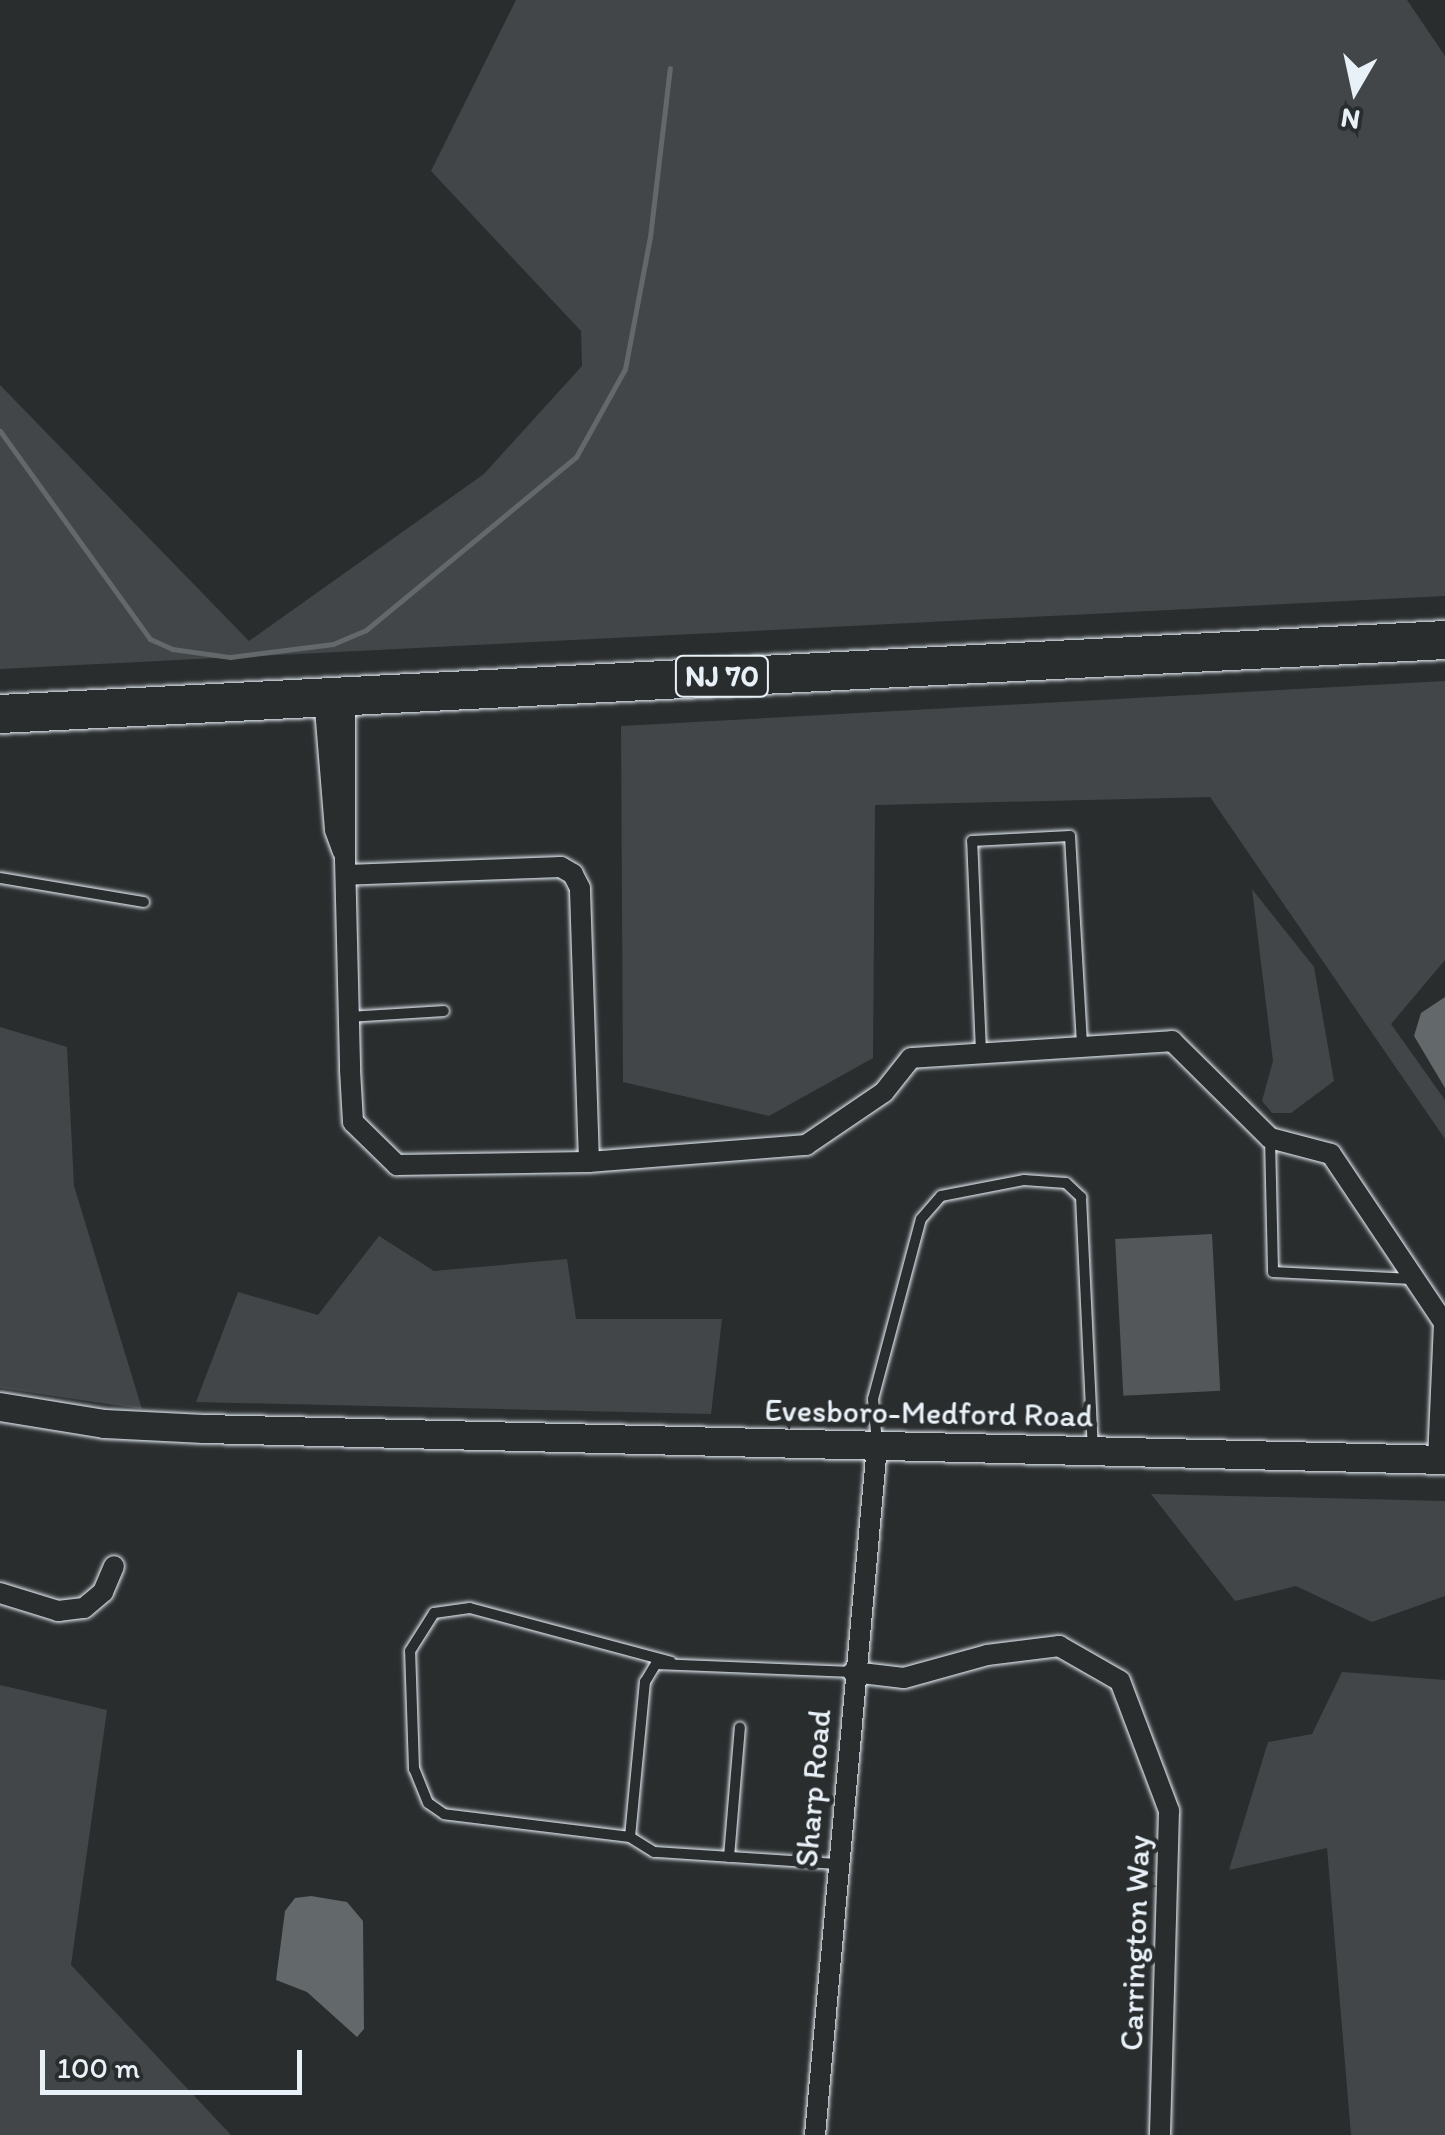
<!DOCTYPE html>
<style>
body{margin:0}
#map{position:relative;width:1445px;height:2135px;overflow:hidden;background:#2a2d2e;font-family:Itim,sans-serif}
div>[style]{position:absolute}
.green>*{inset:0;background:#424648}
.water>*{inset:0;background:#63686b}
.stream>*{height:5px;margin:-2.5px;padding:0 2.5px;transform-origin:2.5px;border-radius:2.5px;background:#63686b}
.building>*{inset:0;background:#535759;transform-origin:0 0}
.roads{filter:drop-shadow(0 0 2px #e8f1f8) drop-shadow(0 0 2px #e8f1f8)}
.lane>*{height:10px;margin:-5px;padding:0 5px;transform-origin:5px;border-radius:5px;background:#2a2d2e}
.street>*{height:20px;margin:-10px;padding:0 10px;transform-origin:10px;border-radius:10px;background:#2a2d2e}
.secondary>*{height:28px;margin:-14px;padding:0 14px;transform-origin:14px;border-radius:14px;background:#2a2d2e}
.highway>*{height:38px;margin:-19px;padding:0 19px;transform-origin:19px;border-radius:19px;background:#2a2d2e}
span{translate:-50% -50%;white-space:nowrap;text-align:center;line-height:1.15;-webkit-text-stroke:9px #2a2d2e;paint-order:stroke}
.shield-label span{padding:2px 8px;background:#2a2d2e;border:2px solid;border-radius:8px;-webkit-text-stroke-width:0}
.shield-label{font-size:30px;color:#e8f1f8;font-weight:700}
.street-label{font-size:32px;color:#e8f1f8}
.north{position:absolute;left:1305px;top:40px;width:100px;height:100px;-webkit-text-stroke:8px #2a2d2e;paint-order:stroke;rotate:189deg;font-size:28px;font-weight:700;line-height:40px;text-align:center;color:#e8f1f8}
.north::after{content:'';display:block;margin:auto;width:35px;height:45px;background:#e8f1f8;clip-path:polygon(50% 0,100% 100%,50% 72%,0 100%)}
.scale{position:absolute;left:40px;top:2050px;width:262px;height:45px;box-sizing:border-box;border:5px solid #e8f1f8;border-top:0;padding-left:12px;font-size:30px;line-height:35px;white-space:nowrap;color:#e8f1f8;-webkit-text-stroke:8px #2a2d2e;paint-order:stroke}
</style>
<div id="map">
<div class="green">
<i style="clip-path:polygon(516px 0,1407px 0,1445px 56px,1445px 596px,0 669px,0 385px,249px 641px,484px 474px,582px 366px,581px 331px,431px 171px)"></i>
<i style="clip-path:polygon(1445px 681px,1445px 960px,1391px 1024px,1445px 1100px,1445px 1139px,1210px 797px,875px 805px,873px 1058px,769px 1116px,623px 1082px,621px 726px)"></i>
<i style="clip-path:polygon(1252px 889px,1314px 967px,1334px 1081px,1291px 1113px,1272px 1113px,1262px 1101px,1273px 1061px)"></i>
<i style="clip-path:polygon(0 1027px,67px 1047px,74px 1186px,142px 1409px,0 1388px)"></i>
<i style="clip-path:polygon(379px 1236px,434px 1271px,567px 1259px,576px 1319px,722px 1319px,711px 1414px,196px 1402px,238px 1292px,318px 1315px)"></i>
<i style="clip-path:polygon(1151px 1494px,1445px 1501px,1445px 1596px,1372px 1622px,1296px 1586px,1235px 1601px)"></i>
<i style="clip-path:polygon(1342px 1672px,1445px 1680px,1445px 2135px,1351px 2135px,1327px 1848px,1229px 1870px,1268px 1742px,1312px 1734px)"></i>
<i style="clip-path:polygon(0 1685px,107px 1710px,71px 1965px,231px 2135px,0 2135px)"></i>
</div>
<div class="water">
<i style="clip-path:polygon(1445px 997px,1445px 1088px,1414px 1036px,1421px 1013px)"></i>
<i style="clip-path:polygon(311px 1896px,347px 1902px,363px 1921px,364px 2029px,357px 2037px,307px 1992px,276px 1980px,285px 1911px,295px 1898px)"></i>
</div>
<div class="stream">
<i style="left:0;top:431px;width:256px;rotate:54.2deg"></i>
<i style="left:150px;top:639px;width:24px;rotate:24deg"></i>
<i style="left:172px;top:649px;width:59px;rotate:7.9deg"></i>
<i style="left:230px;top:657px;width:104px;rotate:-7.2deg"></i>
<i style="left:333px;top:644px;width:36px;rotate:-23deg"></i>
<i style="left:366px;top:630px;width:272px;rotate:-39.5deg"></i>
<i style="left:576px;top:457px;width:101px;rotate:-60.9deg"></i>
<i style="left:625px;top:369px;width:134px;rotate:-79.3deg"></i>
<i style="left:650px;top:237px;width:170px;rotate:-83.3deg"></i>
</div>
<div class="building">
<i style="left:1212px;top:1234px;width:157px;height:97px;rotate:87deg"></i>
</div>
<div class="roads">
<div class="lane">
<i style="left:0;top:878px;width:146px;rotate:9.5deg"></i>
<i style="left:349px;top:1017px;width:95px;rotate:-3.6deg"></i>
<i style="left:981px;top:1052px;width:211px;rotate:-92.4deg"></i>
<i style="left:972px;top:841px;width:98px;rotate:-2.9deg"></i>
<i style="left:1070px;top:836px;width:208px;rotate:86.7deg"></i>
<i style="left:1270px;top:1138px;width:134px;rotate:88.7deg"></i>
<i style="left:1273px;top:1272px;width:139px;rotate:2.9deg"></i>
<i style="left:877px;top:1443px;width:44px;rotate:-95.2deg"></i>
<i style="left:873px;top:1399px;width:186px;rotate:-75.1deg"></i>
<i style="left:921px;top:1219px;width:30px;rotate:-49deg"></i>
<i style="left:941px;top:1196px;width:85px;rotate:-10.9deg"></i>
<i style="left:1024px;top:1180px;width:42px;rotate:4.1deg"></i>
<i style="left:1066px;top:1183px;width:21px;rotate:43deg"></i>
<i style="left:1081px;top:1197px;width:254px;rotate:87.3deg"></i>
<i style="left:630px;top:1837px;width:187px;rotate:-173deg"></i>
<i style="left:444px;top:1814px;width:19px;rotate:-145deg"></i>
<i style="left:428px;top:1803px;width:37px;rotate:-112deg"></i>
<i style="left:414px;top:1769px;width:118px;rotate:-91.9deg"></i>
<i style="left:410px;top:1651px;width:45px;rotate:-57.7deg"></i>
<i style="left:434px;top:1613px;width:36px;rotate:-8deg"></i>
<i style="left:470px;top:1608px;width:208px;rotate:15deg"></i>
<i style="left:729px;top:1857px;width:130px;rotate:-85.2deg"></i>
<i style="left:837px;top:1864px;width:183px;rotate:-176.2deg"></i>
<i style="left:654px;top:1852px;width:28px;rotate:-148deg"></i>
<i style="left:630px;top:1837px;width:156px;rotate:-84.5deg"></i>
<i style="left:645px;top:1682px;width:21px;rotate:-59deg"></i>
<i style="left:656px;top:1664px;width:197px;rotate:2.3deg"></i>
</div>
<div class="street">
<i style="left:345px;top:695px;width:164px;rotate:90deg"></i>
<i style="left:345px;top:859px;width:211px;rotate:88.6deg"></i>
<i style="left:350px;top:1070px;width:52px;rotate:86.7deg"></i>
<i style="left:353px;top:1122px;width:62px;rotate:44.3deg"></i>
<i style="left:397px;top:1165px;width:192px;rotate:-0.9deg"></i>
<i style="left:589px;top:1162px;width:274px;rotate:-91.9deg"></i>
<i style="left:580px;top:888px;width:16px;rotate:-117deg"></i>
<i style="left:573px;top:874px;width:14px;rotate:-150deg"></i>
<i style="left:561px;top:867px;width:215px;rotate:177.9deg"></i>
<i style="left:324px;top:696px;width:134px;rotate:85.3deg"></i>
<i style="left:335px;top:830px;width:23px;rotate:70deg"></i>
<i style="left:589px;top:1162px;width:218px;rotate:-4.5deg"></i>
<i style="left:806px;top:1145px;width:94px;rotate:-34.2deg"></i>
<i style="left:884px;top:1092px;width:43px;rotate:-51.5deg"></i>
<i style="left:911px;top:1058px;width:262px;rotate:-3.7deg"></i>
<i style="left:1172px;top:1041px;width:138px;rotate:44.7deg"></i>
<i style="left:1270px;top:1138px;width:63px;rotate:14.7deg"></i>
<i style="left:1331px;top:1154px;width:203px;rotate:56.2deg"></i>
<i style="left:1444px;top:1323px;width:137px;rotate:92.5deg"></i>
<i style="left:0;top:1593px;width:61px;rotate:17.2deg"></i>
<i style="left:58px;top:1611px;width:26px;rotate:-7deg"></i>
<i style="left:84px;top:1608px;width:25px;rotate:-40deg"></i>
<i style="left:103px;top:1592px;width:28px;rotate:-67deg"></i>
<i style="left:853px;top:1672px;width:51px;rotate:6.7deg"></i>
<i style="left:904px;top:1678px;width:86px;rotate:-15.5deg"></i>
<i style="left:987px;top:1655px;width:73px;rotate:-7.1deg"></i>
<i style="left:1059px;top:1646px;width:70px;rotate:29.8deg"></i>
<i style="left:1120px;top:1681px;width:139px;rotate:69.3deg"></i>
<i style="left:1169px;top:1811px;width:324px;rotate:91.6deg"></i>
<i style="left:815px;top:2135px;width:692px;rotate:-84.86deg"></i>
</div>
<div class="secondary">
<i style="left:0;top:1407px;width:106px;rotate:9.2deg"></i>
<i style="left:105px;top:1424px;width:99px;rotate:2.9deg"></i>
<i style="left:204px;top:1429px;width:1241px;rotate:1.43deg"></i>
</div>
<div class="highway">
<i style="left:0;top:714px;width:1447px;rotate:-2.93deg"></i>
</div>
</div>
<div class="shield-label">
<span style="left:722px;top:676px">NJ 70</span>
</div>
<div class="street-label">
<span style="left:929px;top:1413px;rotate:1deg">Evesboro-Medford Road</span>
<span style="left:813px;top:1788px;rotate:-85deg">Sharp Road</span>
<span style="left:1135px;top:1943px;rotate:-88deg">Carrington Way</span>
</div>
<div class="north">N</div>
<div class="scale">100 m</div>
</div>
